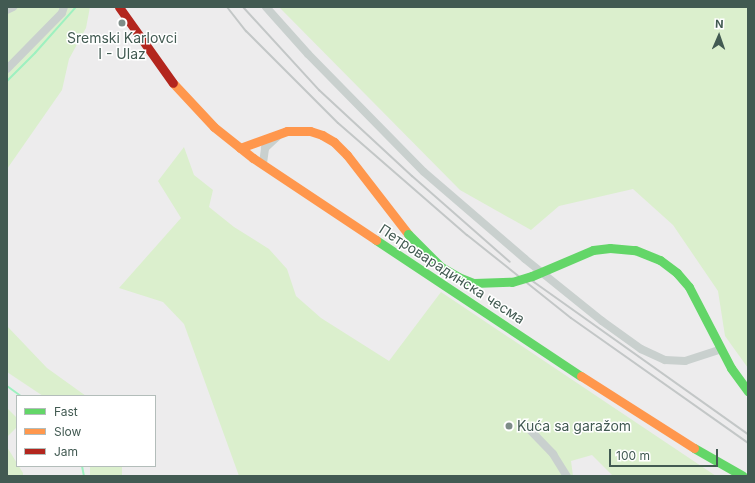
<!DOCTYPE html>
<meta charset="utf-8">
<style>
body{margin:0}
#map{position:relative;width:755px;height:483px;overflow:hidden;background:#edeced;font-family:Inter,sans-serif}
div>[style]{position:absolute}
.green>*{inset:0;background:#dbefcd;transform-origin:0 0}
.stream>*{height:2px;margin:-1px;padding:0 1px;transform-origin:1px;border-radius:1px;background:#9ef1c0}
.street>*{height:8px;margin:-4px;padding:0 4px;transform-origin:4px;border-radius:4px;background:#c9d0ce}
.fast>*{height:9px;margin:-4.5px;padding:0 4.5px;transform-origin:4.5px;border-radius:4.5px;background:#63d668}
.slow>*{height:9px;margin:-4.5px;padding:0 4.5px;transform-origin:4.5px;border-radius:4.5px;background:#ff974d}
.jam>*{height:9px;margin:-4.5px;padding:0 4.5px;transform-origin:4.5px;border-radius:4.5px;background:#b3261e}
.rail>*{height:2px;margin:-1px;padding:0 1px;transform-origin:1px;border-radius:1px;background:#c3c7c7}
.fast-bridge>*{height:9px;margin:-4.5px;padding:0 4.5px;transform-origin:4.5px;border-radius:4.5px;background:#63d668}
.dots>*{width:11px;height:11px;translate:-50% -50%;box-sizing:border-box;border:2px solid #fff;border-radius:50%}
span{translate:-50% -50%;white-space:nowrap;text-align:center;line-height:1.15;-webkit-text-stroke:3px #fff;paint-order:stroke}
.poi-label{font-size:14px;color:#425a52}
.left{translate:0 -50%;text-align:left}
.street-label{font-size:14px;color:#425a52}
.frame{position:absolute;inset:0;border:8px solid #425a52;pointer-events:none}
.legend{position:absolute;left:16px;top:395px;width:140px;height:72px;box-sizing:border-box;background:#fff;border:1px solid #b3bdba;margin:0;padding:5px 7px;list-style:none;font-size:12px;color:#425a52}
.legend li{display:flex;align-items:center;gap:8px;height:20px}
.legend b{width:20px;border:1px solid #b3bdba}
.north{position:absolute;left:699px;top:16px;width:40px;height:40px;-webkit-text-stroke:3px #fff;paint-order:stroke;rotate:2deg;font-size:11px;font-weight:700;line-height:16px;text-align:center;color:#425a52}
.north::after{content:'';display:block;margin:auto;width:14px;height:18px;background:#425a52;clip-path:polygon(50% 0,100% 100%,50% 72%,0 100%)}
.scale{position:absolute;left:609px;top:449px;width:109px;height:18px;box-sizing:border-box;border:2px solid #425a52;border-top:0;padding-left:5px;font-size:12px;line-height:14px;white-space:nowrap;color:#425a52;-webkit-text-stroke:3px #fff;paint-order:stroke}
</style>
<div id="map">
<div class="green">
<i style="clip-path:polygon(19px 7px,90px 7px,86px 28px,69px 59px,62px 90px,7px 169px,7px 14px)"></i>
<i style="clip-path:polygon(279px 7px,748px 7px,748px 368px,725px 336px,718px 291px,673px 225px,633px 189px,559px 206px,531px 230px,460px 190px)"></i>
<i style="clip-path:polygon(184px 147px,194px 175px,213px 190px,209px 207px,234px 227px,269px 249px,287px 269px,296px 296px,321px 318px,389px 361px,441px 292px,716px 476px,613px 476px,592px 455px,571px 461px,573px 476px,239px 476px,184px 324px,163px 302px,119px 288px,181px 218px,158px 181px)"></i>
<i style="clip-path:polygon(7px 326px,47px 368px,86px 396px,43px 396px,7px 372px)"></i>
<i style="clip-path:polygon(7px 408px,17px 418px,17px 427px,7px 437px)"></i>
<i style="clip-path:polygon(7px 447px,23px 473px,23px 476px,7px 476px)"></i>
<i style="left:90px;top:466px;width:32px;height:11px"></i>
</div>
<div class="stream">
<i style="left:7px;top:81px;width:40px;rotate:-45deg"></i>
<i style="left:35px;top:53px;width:62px;rotate:-48.3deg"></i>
<i style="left:7px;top:386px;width:17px;rotate:36deg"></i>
<i style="left:82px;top:466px;width:10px;rotate:79deg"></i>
</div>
<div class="street">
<i style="left:266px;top:7px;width:63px;rotate:48.2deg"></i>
<i style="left:308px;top:54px;width:165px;rotate:45.5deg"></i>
<i style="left:424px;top:172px;width:133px;rotate:40.7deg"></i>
<i style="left:525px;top:259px;width:99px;rotate:38.8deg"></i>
<i style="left:602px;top:321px;width:48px;rotate:35.7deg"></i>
<i style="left:641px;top:349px;width:26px;rotate:25deg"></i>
<i style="left:665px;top:360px;width:20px;rotate:3deg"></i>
<i style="left:685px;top:361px;width:38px;rotate:-18deg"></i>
<i style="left:7px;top:10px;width:7px;rotate:-27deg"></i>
<i style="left:7px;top:69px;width:78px;rotate:-45.5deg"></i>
<i style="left:62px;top:13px;width:6px;rotate:-72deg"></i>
<i style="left:263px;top:163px;width:15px;rotate:-82deg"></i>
<i style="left:265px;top:148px;width:18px;rotate:-43deg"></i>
<i style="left:531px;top:431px;width:32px;rotate:46deg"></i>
<i style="left:553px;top:454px;width:26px;rotate:58deg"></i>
</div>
<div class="fast">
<i style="left:376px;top:240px;width:246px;rotate:33.6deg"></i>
<i style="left:635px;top:250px;width:27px;rotate:22deg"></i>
<i style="left:660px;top:260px;width:21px;rotate:37deg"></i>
<i style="left:677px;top:273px;width:18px;rotate:49deg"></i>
<i style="left:689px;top:287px;width:91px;rotate:62.6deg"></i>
<i style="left:731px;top:368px;width:29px;rotate:54deg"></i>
<i style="left:694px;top:448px;width:56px;rotate:29.7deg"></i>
</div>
<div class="slow">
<i style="left:173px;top:83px;width:60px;rotate:47deg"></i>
<i style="left:214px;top:127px;width:50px;rotate:38.5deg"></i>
<i style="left:253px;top:158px;width:148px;rotate:33.7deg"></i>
<i style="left:240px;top:148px;width:50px;rotate:-19.9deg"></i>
<i style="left:287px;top:131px;width:23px"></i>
<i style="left:310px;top:131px;width:13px;rotate:18deg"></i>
<i style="left:322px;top:135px;width:14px;rotate:30deg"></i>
<i style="left:334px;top:142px;width:18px;rotate:45deg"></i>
<i style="left:347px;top:155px;width:100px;rotate:52.3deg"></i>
<i style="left:581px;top:376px;width:134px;rotate:32.5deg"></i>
</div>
<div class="jam">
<i style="left:119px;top:7px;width:93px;rotate:54.6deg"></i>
</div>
<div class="rail">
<i style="left:227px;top:7px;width:31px;rotate:52deg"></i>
<i style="left:246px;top:31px;width:130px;rotate:45deg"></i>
<i style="left:338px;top:123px;width:171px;rotate:41deg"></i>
<i style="left:467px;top:235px;width:133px;rotate:38.6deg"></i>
<i style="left:571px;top:318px;width:217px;rotate:35.2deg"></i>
<i style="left:243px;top:7px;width:113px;rotate:47.5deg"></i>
<i style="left:319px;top:90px;width:127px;rotate:42.8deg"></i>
<i style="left:412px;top:176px;width:130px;rotate:41.3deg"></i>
<i style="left:531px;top:280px;width:266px;rotate:35.4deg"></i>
</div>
<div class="fast-bridge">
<i style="left:408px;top:234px;width:47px;rotate:45deg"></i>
<i style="left:441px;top:267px;width:20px;rotate:30deg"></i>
<i style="left:458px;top:277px;width:17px;rotate:21deg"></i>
<i style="left:474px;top:283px;width:38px;rotate:-2deg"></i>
<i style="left:512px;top:282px;width:21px;rotate:-17deg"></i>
<i style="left:532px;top:276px;width:66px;rotate:-23.1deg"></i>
<i style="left:593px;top:250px;width:17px;rotate:-7deg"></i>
<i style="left:610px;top:248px;width:25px;rotate:5deg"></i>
</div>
<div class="dots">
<i style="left:122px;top:23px;background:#7e8d88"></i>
<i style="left:509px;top:426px;background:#7e8d88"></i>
</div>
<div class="poi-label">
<span style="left:122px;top:46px">Sremski Karlovci<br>I - Ulaz</span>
<span class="left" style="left:517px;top:426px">Kuća sa garažom</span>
</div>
<div class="street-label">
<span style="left:452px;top:274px;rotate:33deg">Петроварадинска чесма</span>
</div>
<div class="frame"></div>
<ul class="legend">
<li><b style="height:5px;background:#63d668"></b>Fast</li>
<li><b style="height:5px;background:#ff974d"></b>Slow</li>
<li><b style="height:5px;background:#b3261e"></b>Jam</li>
</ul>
<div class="north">N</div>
<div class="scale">100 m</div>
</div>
